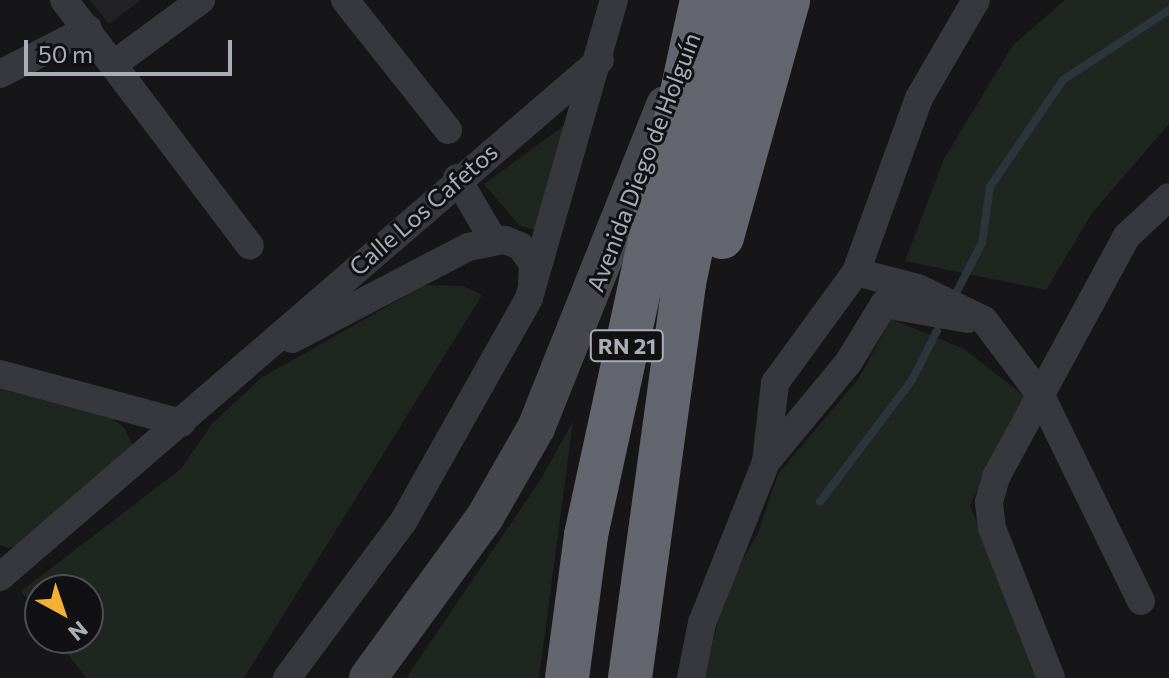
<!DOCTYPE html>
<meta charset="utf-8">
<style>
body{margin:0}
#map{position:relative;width:1169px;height:678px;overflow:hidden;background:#161618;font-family:Commissioner,sans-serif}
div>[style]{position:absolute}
.built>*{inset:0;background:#222225}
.green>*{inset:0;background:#1e261f}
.stream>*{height:8px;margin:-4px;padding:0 4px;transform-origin:4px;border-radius:4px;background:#2c353c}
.street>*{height:28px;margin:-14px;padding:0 14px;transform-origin:14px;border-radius:14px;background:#37383d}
.secondary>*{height:38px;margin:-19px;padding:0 19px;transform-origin:19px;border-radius:19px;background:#45474d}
.highway>*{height:44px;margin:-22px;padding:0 22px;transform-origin:22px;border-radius:22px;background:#63666e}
span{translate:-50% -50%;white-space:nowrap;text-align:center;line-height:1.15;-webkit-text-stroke:6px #111113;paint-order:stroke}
.shield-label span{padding:2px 6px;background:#111113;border:2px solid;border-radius:6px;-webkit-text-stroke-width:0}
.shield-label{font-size:22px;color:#a8adb8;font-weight:700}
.street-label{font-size:24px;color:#a8adb8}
.north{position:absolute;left:24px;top:574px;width:80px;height:80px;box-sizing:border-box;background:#111113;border:2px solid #4d4f55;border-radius:50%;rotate:140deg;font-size:22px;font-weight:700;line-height:32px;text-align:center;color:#a8adb8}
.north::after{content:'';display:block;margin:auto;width:28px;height:36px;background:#f2b134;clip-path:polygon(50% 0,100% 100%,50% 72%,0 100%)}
.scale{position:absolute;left:24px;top:40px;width:208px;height:36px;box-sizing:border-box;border:4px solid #a8adb8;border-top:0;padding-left:10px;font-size:24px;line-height:28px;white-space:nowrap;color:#a8adb8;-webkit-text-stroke:6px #111113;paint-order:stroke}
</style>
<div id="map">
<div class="built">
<i style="clip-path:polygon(90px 0,141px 0,109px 24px)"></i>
</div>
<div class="green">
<i style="clip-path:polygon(1065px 0,1169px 0,1169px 124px,1092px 213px,1046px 290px,905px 261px,944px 159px,1013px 45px)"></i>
<i style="clip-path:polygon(570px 121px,537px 230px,520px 226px,484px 184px)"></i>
<i style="clip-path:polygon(425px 285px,463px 286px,482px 295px,244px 678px,86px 678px,56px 638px,88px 638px,88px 590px,40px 590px,40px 616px,21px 591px,181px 469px,212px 424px,261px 378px)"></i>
<i style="clip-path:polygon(891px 319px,964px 349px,1027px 398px,970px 505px,1039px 678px,703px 678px,728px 585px,758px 533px,778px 474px,859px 378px)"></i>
<i style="clip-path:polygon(0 389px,112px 418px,125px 428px,132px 444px,128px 459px,28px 544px,8px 548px,0 545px)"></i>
<i style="clip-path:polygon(573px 421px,539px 678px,406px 678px,541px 479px)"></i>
</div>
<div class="stream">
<i style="left:952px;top:301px;width:65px;rotate:-62.7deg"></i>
<i style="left:982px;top:243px;width:57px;rotate:-81.9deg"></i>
<i style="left:990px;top:187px;width:130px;rotate:-55.7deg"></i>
<i style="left:1063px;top:80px;width:127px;rotate:-33.4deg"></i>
<i style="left:820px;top:502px;width:153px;rotate:-53deg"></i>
<i style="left:912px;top:380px;width:55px;rotate:-63deg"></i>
</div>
<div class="street">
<i style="left:64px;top:0;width:308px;rotate:52.9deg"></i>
<i style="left:345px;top:0;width:166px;rotate:51.6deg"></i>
<i style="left:114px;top:64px;width:108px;rotate:-36.3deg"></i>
<i style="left:0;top:74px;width:99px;rotate:-27.1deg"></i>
<i style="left:457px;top:178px;width:73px;rotate:59.6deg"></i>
<i style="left:856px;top:272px;width:185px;rotate:-70.1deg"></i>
<i style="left:919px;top:98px;width:113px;rotate:-59.8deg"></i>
<i style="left:292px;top:339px;width:199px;rotate:-27.6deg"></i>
<i style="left:468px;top:247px;width:38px;rotate:-11deg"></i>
<i style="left:505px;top:240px;width:16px;rotate:22deg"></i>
<i style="left:520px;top:246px;width:21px;rotate:53deg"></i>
<i style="left:533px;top:263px;width:19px;rotate:93deg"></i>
<i style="left:0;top:374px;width:188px;rotate:15.1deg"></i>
<i style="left:766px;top:462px;width:129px;rotate:-50.4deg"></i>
<i style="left:848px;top:363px;width:69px;rotate:-58.6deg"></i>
<i style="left:884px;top:304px;width:85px;rotate:10.1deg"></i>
<i style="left:0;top:577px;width:792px;rotate:-40.75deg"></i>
<i style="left:287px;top:678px;width:194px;rotate:-53.4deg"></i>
<i style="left:403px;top:522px;width:257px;rotate:-60.6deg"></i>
<i style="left:529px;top:298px;width:310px;rotate:-74.1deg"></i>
<i style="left:691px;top:678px;width:56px;rotate:-78.7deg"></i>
<i style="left:702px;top:623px;width:173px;rotate:-68.3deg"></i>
<i style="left:766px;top:462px;width:80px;rotate:-83.5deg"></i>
<i style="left:775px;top:383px;width:137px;rotate:-53.9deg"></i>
<i style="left:856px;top:272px;width:64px;rotate:14.5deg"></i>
<i style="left:918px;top:288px;width:73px;rotate:25.9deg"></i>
<i style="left:984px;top:320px;width:95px;rotate:53.1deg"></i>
<i style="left:1041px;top:396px;width:228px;rotate:64deg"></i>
<i style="left:1051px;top:678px;width:161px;rotate:-111.5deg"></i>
<i style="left:992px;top:528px;width:26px;rotate:-97deg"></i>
<i style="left:989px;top:502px;width:26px;rotate:-74deg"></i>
<i style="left:996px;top:477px;width:274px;rotate:-61.5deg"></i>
<i style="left:1127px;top:236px;width:57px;rotate:-42.9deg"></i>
</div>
<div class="secondary">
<i style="left:368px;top:678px;width:199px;rotate:-54deg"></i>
<i style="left:485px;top:517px;width:103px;rotate:-60.2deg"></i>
<i style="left:536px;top:428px;width:348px;rotate:-68.2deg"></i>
</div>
<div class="highway">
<i style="left:722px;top:237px;width:246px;rotate:-74.4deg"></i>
<i style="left:567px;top:678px;width:144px;rotate:-82.4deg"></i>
<i style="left:586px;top:535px;width:547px;rotate:-77.77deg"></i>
<i style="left:630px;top:678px;width:399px;rotate:-82.2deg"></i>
<i style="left:684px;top:283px;width:289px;rotate:-78deg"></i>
</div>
<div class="shield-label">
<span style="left:627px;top:346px">RN 21</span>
</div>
<div class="street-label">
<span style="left:643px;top:162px;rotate:-69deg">Avenida Diego de Holguín</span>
<span style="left:423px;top:209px;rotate:-41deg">Calle Los Cafetos</span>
</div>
<div class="north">N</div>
<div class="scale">50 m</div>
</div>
